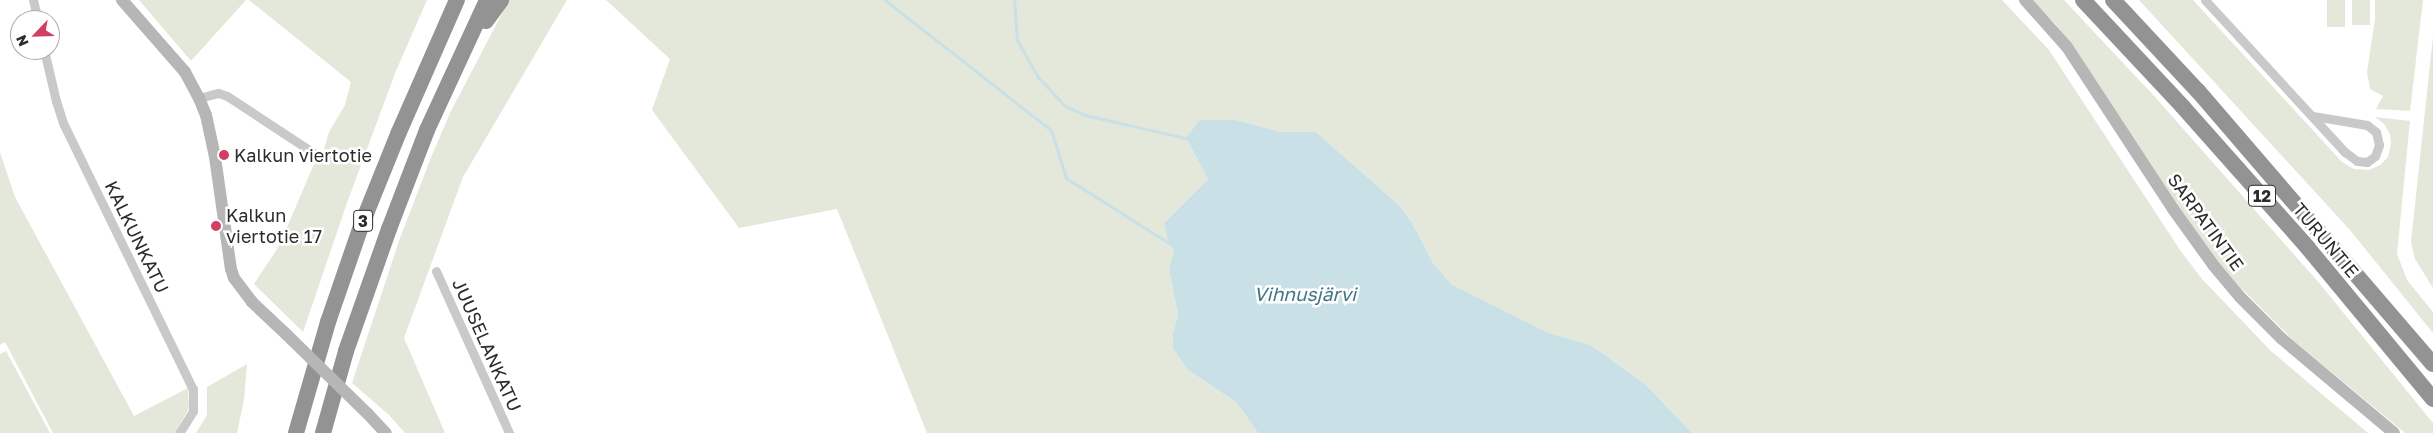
<!DOCTYPE html>
<meta charset="utf-8">
<style>
body{margin:0}
#map{position:relative;width:2433px;height:433px;overflow:hidden;background:#fff;font-family:"Golos Text",sans-serif}
div>[style]{position:absolute}
.green>*{inset:0;background:#e4e8da;transform-origin:0 0}
.water>*{inset:0;background:#c8e0e6}
.stream>*{height:3px;margin:-1.5px;padding:0 1.5px;transform-origin:1.5px;border-radius:1.5px;background:#c8e0e6}
.street>*{height:9px;margin:-4.5px;padding:0 4.5px;transform-origin:4.5px;border-radius:4.5px;background:#c9c9c9}
.secondary>*{height:12px;margin:-6px;padding:0 6px;transform-origin:6px;border-radius:6px;background:#b6b6b6}
.highway>*{height:16px;margin:-8px;padding:0 8px;transform-origin:8px;border-radius:8px;background:#939393}
.secondary-bridge>*{height:12px;margin:-6px;padding:0 6px;transform-origin:6px;border-radius:6px;background:#b6b6b6}
.dots>*{width:14px;height:14px;translate:-50% -50%;box-sizing:border-box;border:2px solid #fff;border-radius:50%}
span{translate:-50% -50%;white-space:nowrap;text-align:center;line-height:1.15;-webkit-text-stroke:5px #fff;paint-order:stroke}
.shield-label span{padding:1px 4px;background:#fff;border:1px solid;border-radius:4px;-webkit-text-stroke-width:0}
.shield-label{font-size:16px;color:#2c2c2c;font-weight:700}
.poi-label{font-size:18px;color:#2c2c2c}
.left{translate:0 -50%;text-align:left}
.street-label{font-size:18px;color:#2c2c2c}
.water-label{font-size:19px;color:#437684;font-style:italic}
.north{position:absolute;left:10px;top:10px;width:50px;height:50px;box-sizing:border-box;background:#fff;border:1px solid #ababab;border-radius:50%;rotate:246deg;font-size:14px;font-weight:700;line-height:20px;text-align:center;color:#2c2c2c}
.north::after{content:'';display:block;margin:auto;width:18px;height:22px;background:#d13f63;clip-path:polygon(50% 0,100% 100%,50% 72%,0 100%)}
</style>
<div id="map">
<div class="green">
<i style="clip-path:polygon(139px 0,246px 0,191px 61px)"></i>
<i style="clip-path:polygon(249px 0,427px 0,396px 71px,348px 200px,303px 332px,254px 284px,279px 246px,314px 164px,320px 162px,329px 132px,345px 105px,351px 82px)"></i>
<i style="clip-path:polygon(509px 0,567px 0,463px 177px,404px 338px,445px 433px,405px 433px,389px 415px,352px 383px,400px 238px,432px 155px,451px 111px)"></i>
<i style="clip-path:polygon(606px 0,2002px 0,2049px 50px,2180px 250px,2202px 279px,2271px 351px,2368px 433px,1692px 433px,1645px 384px,1591px 345px,1549px 333px,1451px 284px,1433px 263px,1412px 223px,1400px 206px,1316px 132px,1281px 132px,1236px 120px,1186px 138px,1208px 179px,1164px 223px,1174px 250px,1169px 269px,1178px 315px,1173px 333px,1188px 370px,1237px 403px,1258px 433px,927px 433px,837px 209px,739px 228px,652px 110px,670px 59px)"></i>
<i style="clip-path:polygon(2032px 0,2064px 0,2156px 98px,2320px 284px,2433px 423px,2433px 433px,2405px 433px,2294px 341px,2227px 274px,2197px 237px,2079px 56px,2056px 25px)"></i>
<i style="clip-path:polygon(2139px 0,2193px 0,2342px 162px,2354px 169px,2369px 170px,2380px 165px,2388px 157px,2391px 144px,2390px 134px,2384px 124px,2375px 117px,2410px 121px,2397px 254px,2407px 280px,2433px 312px,2433px 333px,2350px 230px)"></i>
<i style="left:2327px;top:0;width:18px;height:27px"></i>
<i style="left:2352px;top:0;width:18px;height:25px"></i>
<i style="clip-path:polygon(2375px 0,2423px 0,2410px 111px,2376px 109px,2383px 96px,2370px 89px,2367px 72px,2375px 19px)"></i>
<i style="clip-path:polygon(2433px 36px,2433px 288px,2415px 259px,2411px 242px)"></i>
<i style="clip-path:polygon(0 152px,15px 197px,134px 416px,188px 388px,189px 408px,175px 433px,53px 433px,5px 342px,0 345px)"></i>
<i style="clip-path:polygon(6px 351px,50px 433px,0 433px,0 354px)"></i>
<i style="clip-path:polygon(247px 364px,244px 400px,237px 433px,196px 433px,207px 415px,207px 387px)"></i>
</div>
<div class="water">
<i style="clip-path:polygon(1200px 120px,1236px 120px,1281px 132px,1316px 132px,1400px 206px,1412px 223px,1433px 263px,1451px 284px,1549px 333px,1591px 345px,1645px 384px,1692px 433px,1258px 433px,1237px 403px,1188px 370px,1173px 348px,1173px 333px,1178px 315px,1169px 269px,1174px 250px,1169px 243px,1164px 223px,1208px 179px,1186px 138px)"></i>
</div>
<div class="stream">
<i style="left:885px;top:0;width:211px;rotate:38.1deg"></i>
<i style="left:1051px;top:130px;width:50px;rotate:72.6deg"></i>
<i style="left:1066px;top:178px;width:122px;rotate:32.3deg"></i>
<i style="left:1014px;top:0;width:40px;rotate:85.7deg"></i>
<i style="left:1017px;top:40px;width:43px;rotate:60.4deg"></i>
<i style="left:1038px;top:77px;width:40px;rotate:47deg"></i>
<i style="left:1065px;top:106px;width:22px;rotate:24deg"></i>
<i style="left:1085px;top:115px;width:108px;rotate:12.9deg"></i>
</div>
<div class="street">
<i style="left:33px;top:0;width:21px;rotate:76deg"></i>
<i style="left:2205px;top:0;width:207px;rotate:47.4deg"></i>
<i style="left:2345px;top:152px;width:15px;rotate:37deg"></i>
<i style="left:2357px;top:161px;width:10px;rotate:6deg"></i>
<i style="left:2367px;top:162px;width:10px;rotate:-37deg"></i>
<i style="left:2375px;top:156px;width:12px;rotate:-70deg"></i>
<i style="left:2379px;top:145px;width:13px;rotate:-103deg"></i>
<i style="left:2376px;top:132px;width:11px;rotate:-142deg"></i>
<i style="left:2367px;top:125px;width:55px;rotate:-170.5deg"></i>
<i style="left:44px;top:50px;width:52px;rotate:76.8deg"></i>
<i style="left:56px;top:101px;width:25px;rotate:72deg"></i>
<i style="left:64px;top:125px;width:294px;rotate:64deg"></i>
<i style="left:193px;top:389px;width:22px;rotate:90deg"></i>
<i style="left:193px;top:411px;width:26px;rotate:122deg"></i>
<i style="left:199px;top:98px;width:20px;rotate:-15deg"></i>
<i style="left:218px;top:93px;width:9px;rotate:18deg"></i>
<i style="left:227px;top:96px;width:111px;rotate:33.3deg"></i>
<i style="left:436px;top:271px;width:178px;rotate:65.7deg"></i>
</div>
<div class="secondary">
<i style="left:122px;top:0;width:96px;rotate:48.8deg"></i>
<i style="left:185px;top:72px;width:30px;rotate:62deg"></i>
<i style="left:199px;top:98px;width:18px;rotate:68deg"></i>
<i style="left:206px;top:115px;width:43px;rotate:77.9deg"></i>
<i style="left:215px;top:157px;width:113px;rotate:81.9deg"></i>
<i style="left:231px;top:269px;width:9px;rotate:72deg"></i>
<i style="left:234px;top:278px;width:30px;rotate:53deg"></i>
<i style="left:252px;top:302px;width:48px;rotate:43.3deg"></i>
<i style="left:2025px;top:0;width:63px;rotate:48.2deg"></i>
<i style="left:2067px;top:47px;width:194px;rotate:56.8deg"></i>
<i style="left:2173px;top:209px;width:70px;rotate:54.3deg"></i>
<i style="left:2214px;top:266px;width:40px;rotate:50deg"></i>
<i style="left:2240px;top:297px;width:59px;rotate:45deg"></i>
<i style="left:2282px;top:339px;width:146px;rotate:40deg"></i>
<i style="left:368px;top:414px;width:26px;rotate:47deg"></i>
</div>
<div class="highway">
<i style="left:2083px;top:0;width:146px;rotate:46.9deg"></i>
<i style="left:2183px;top:107px;width:188px;rotate:48.4deg"></i>
<i style="left:2308px;top:248px;width:196px;rotate:50.4deg"></i>
<i style="left:2113px;top:0;width:125px;rotate:47deg"></i>
<i style="left:2198px;top:91px;width:360px;rotate:49.3deg"></i>
<i style="left:486px;top:21px;width:26px;rotate:-54deg"></i>
<i style="left:296px;top:433px;width:116px;rotate:-73.9deg"></i>
<i style="left:328px;top:322px;width:102px;rotate:-71deg"></i>
<i style="left:361px;top:226px;width:101px;rotate:-68deg"></i>
<i style="left:399px;top:132px;width:144px;rotate:-66.3deg"></i>
<i style="left:323px;top:433px;width:85px;rotate:-74.3deg"></i>
<i style="left:346px;top:351px;width:129px;rotate:-70.6deg"></i>
<i style="left:389px;top:229px;width:106px;rotate:-69deg"></i>
<i style="left:427px;top:130px;width:143px;rotate:-65.2deg"></i>
</div>
<div class="secondary-bridge">
<i style="left:287px;top:335px;width:113px;rotate:44.3deg"></i>
</div>
<div class="dots">
<i style="left:224px;top:155px;background:#d13f63"></i>
<i style="left:216px;top:226px;background:#d13f63"></i>
</div>
<div class="shield-label">
<span style="left:2262px;top:196px">12</span>
<span style="left:363px;top:221px">3</span>
</div>
<div class="poi-label">
<span class="left" style="left:234px;top:155px">Kalkun viertotie</span>
<span class="left" style="left:226px;top:226px">Kalkun<br>viertotie 17</span>
</div>
<div class="street-label">
<span style="left:2206px;top:222px;rotate:54deg">SARPATINTIE</span>
<span style="left:137px;top:237px;rotate:64deg">KALKUNKATU</span>
<span style="left:2326px;top:240px;rotate:50deg">TURUNTIE</span>
<span style="left:487px;top:345px;rotate:66deg">JUUSELANKATU</span>
</div>
<div class="water-label">
<span style="left:1305px;top:294px">Vihnusjärvi</span>
</div>
<div class="north">N</div>
</div>
